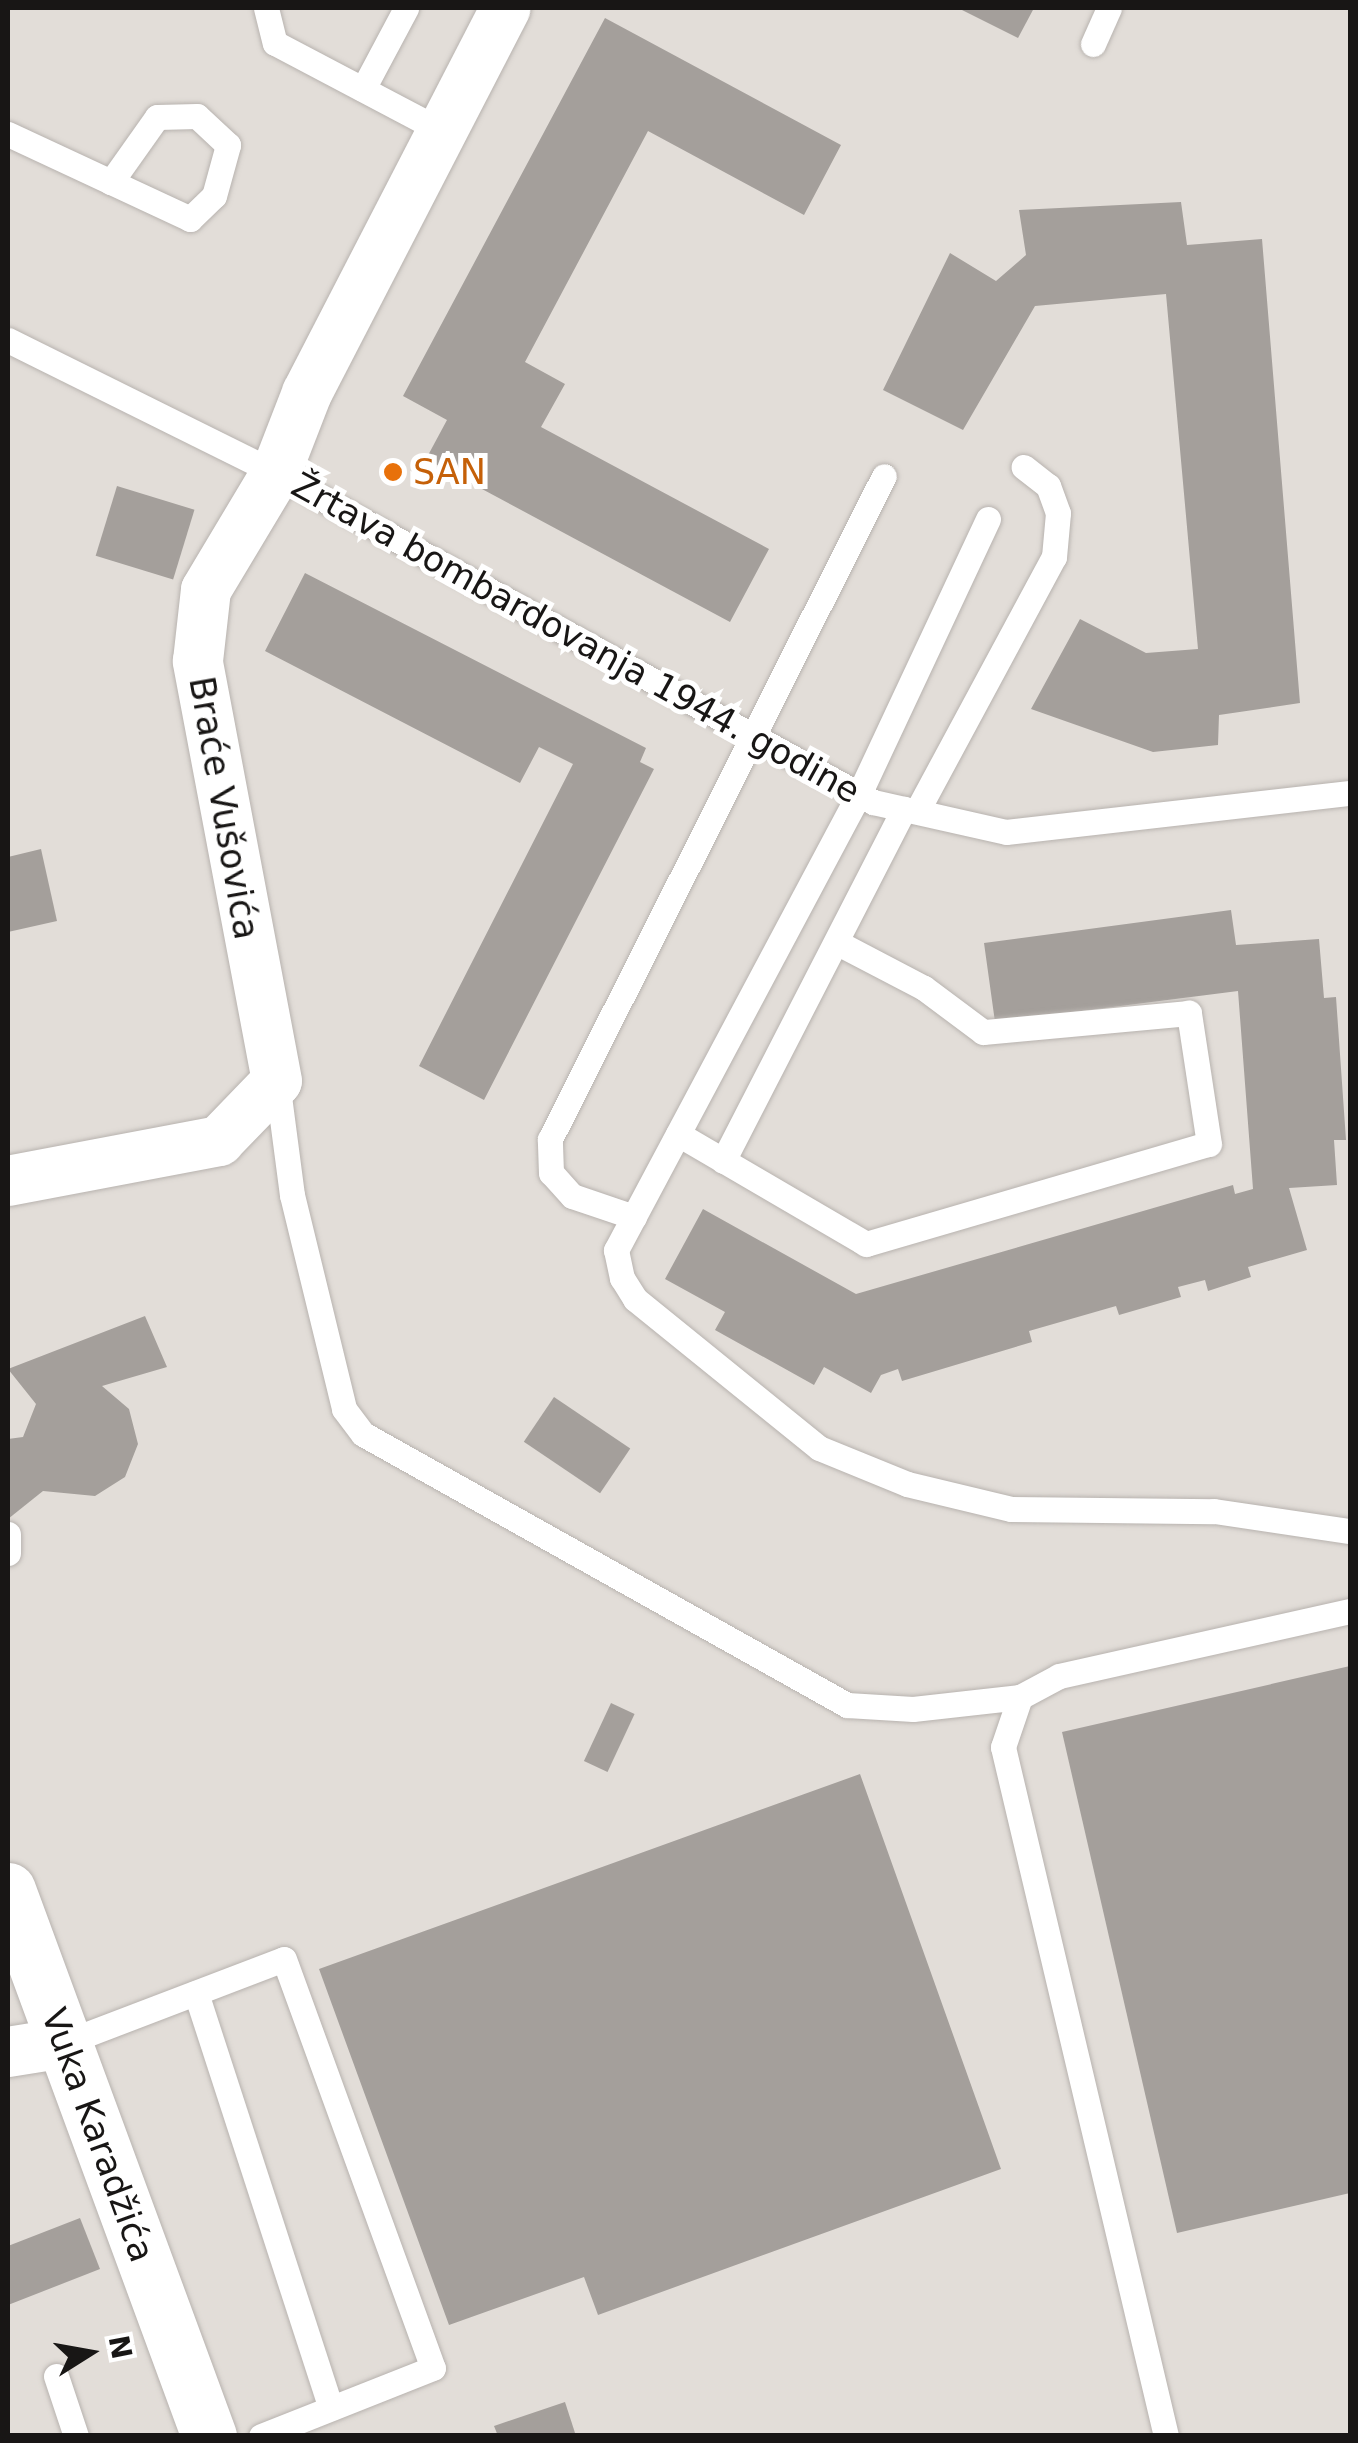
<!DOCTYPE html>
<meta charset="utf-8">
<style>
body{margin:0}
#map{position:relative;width:1358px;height:2443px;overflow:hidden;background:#e2ddd8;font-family:"DejaVu Sans",sans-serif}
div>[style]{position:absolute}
.building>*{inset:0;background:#a49f9b;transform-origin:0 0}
.roads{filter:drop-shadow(0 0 2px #b8b3af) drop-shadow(0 0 2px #b8b3af)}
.service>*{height:25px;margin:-12.5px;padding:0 12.5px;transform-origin:12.5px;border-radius:12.5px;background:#fff}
.minor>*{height:50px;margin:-25px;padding:0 25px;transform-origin:25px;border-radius:25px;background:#fff}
.tertiary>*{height:55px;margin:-27.5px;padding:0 27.5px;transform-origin:27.5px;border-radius:27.5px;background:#fff}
.dots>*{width:28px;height:28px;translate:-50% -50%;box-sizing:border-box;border:5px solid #fff;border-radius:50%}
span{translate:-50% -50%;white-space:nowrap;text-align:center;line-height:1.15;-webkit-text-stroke:10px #fff;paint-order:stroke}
.food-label{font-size:35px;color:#c56008}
.left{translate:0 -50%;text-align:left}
.street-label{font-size:35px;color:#181615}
.frame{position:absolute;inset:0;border:10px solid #181615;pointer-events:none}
.north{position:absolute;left:40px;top:2303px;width:100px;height:100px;-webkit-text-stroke:8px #fff;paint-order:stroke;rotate:79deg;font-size:28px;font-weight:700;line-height:40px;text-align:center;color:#181615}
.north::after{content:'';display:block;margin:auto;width:35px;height:45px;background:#181615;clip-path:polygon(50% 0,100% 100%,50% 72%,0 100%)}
</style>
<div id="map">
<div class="building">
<i style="clip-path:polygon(958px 8px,1034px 8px,1018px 38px)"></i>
<i style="clip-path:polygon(605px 18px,841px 145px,804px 215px,648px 131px,525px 362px,565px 384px,541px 427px,769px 549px,730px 622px,426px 459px,447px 420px,403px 396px)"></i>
<i style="clip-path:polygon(1181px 202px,1187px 245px,1262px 239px,1300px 703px,1219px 715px,1218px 745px,1153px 752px,1031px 709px,1080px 619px,1146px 653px,1198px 649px,1166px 294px,1035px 306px,963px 430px,883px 390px,950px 253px,996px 281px,1026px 255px,1019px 210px)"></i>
<i style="left:117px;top:486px;width:81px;height:73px;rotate:17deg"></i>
<i style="clip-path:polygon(305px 573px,646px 748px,640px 762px,654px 769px,484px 1100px,419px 1066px,573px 764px,539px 747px,520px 783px,265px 651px)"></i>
<i style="clip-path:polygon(41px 849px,57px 921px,8px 932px,8px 857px)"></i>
<i style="clip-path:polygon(1231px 910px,1236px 945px,1319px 939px,1324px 998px,1336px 997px,1346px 1140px,1334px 1140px,1337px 1185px,1289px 1188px,1307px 1250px,1248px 1267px,1251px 1277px,1208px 1291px,1205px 1280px,1178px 1287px,1181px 1297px,1119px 1315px,1116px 1306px,1029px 1331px,1032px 1342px,902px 1381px,898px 1369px,881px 1375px,871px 1393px,824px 1367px,814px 1385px,715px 1330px,725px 1312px,665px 1279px,703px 1209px,856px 1294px,1233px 1185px,1235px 1194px,1253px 1189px,1238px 991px,995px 1022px,984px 943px)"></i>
<i style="clip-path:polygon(145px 1316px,167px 1367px,102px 1386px,129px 1409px,138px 1444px,125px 1477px,95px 1496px,43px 1491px,8px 1519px,8px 1439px,23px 1437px,36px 1404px,8px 1369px)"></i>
<i style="left:554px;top:1397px;width:92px;height:54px;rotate:34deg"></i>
<i style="clip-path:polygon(1350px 1666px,1350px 2193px,1177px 2233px,1062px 1732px)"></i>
<i style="left:611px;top:1703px;width:26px;height:64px;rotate:25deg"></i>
<i style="clip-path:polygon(860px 1774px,1001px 2169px,598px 2315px,584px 2277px,449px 2325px,319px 1969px)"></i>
<i style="clip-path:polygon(80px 2218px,100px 2269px,8px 2305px,8px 2246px)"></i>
<i style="clip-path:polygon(565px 2402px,576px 2436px,498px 2436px,494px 2426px)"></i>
</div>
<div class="roads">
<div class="service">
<i style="left:266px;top:8px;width:36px;rotate:76deg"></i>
<i style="left:275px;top:43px;width:189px;rotate:27.8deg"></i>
<i style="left:1093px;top:44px;width:39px;rotate:-66deg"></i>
<i style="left:363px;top:89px;width:92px;rotate:-62deg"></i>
<i style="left:8px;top:134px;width:201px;rotate:25deg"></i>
<i style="left:190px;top:219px;width:33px;rotate:-44deg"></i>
<i style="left:214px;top:196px;width:53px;rotate:-74.6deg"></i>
<i style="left:228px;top:145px;width:42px;rotate:-136.9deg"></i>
<i style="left:197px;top:116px;width:40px;rotate:178.6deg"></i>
<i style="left:157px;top:117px;width:80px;rotate:125.3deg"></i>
<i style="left:8px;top:340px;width:299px;rotate:26.4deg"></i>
<i style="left:276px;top:473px;width:682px;rotate:28.86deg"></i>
<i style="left:873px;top:802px;width:136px;rotate:12.7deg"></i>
<i style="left:1006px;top:832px;width:346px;rotate:-6.5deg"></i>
<i style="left:988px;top:519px;width:304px;rotate:115.1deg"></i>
<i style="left:859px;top:794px;width:517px;rotate:118.05deg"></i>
<i style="left:616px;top:1250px;width:29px;rotate:78deg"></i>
<i style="left:622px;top:1278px;width:25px;rotate:58deg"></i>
<i style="left:635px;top:1299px;width:237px;rotate:39deg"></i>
<i style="left:819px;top:1448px;width:95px;rotate:22.2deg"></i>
<i style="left:907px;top:1484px;width:107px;rotate:13.5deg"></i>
<i style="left:1011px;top:1509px;width:203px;rotate:0.6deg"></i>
<i style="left:1214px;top:1511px;width:137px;rotate:8.4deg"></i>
<i style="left:917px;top:811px;width:289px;rotate:-61.7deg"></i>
<i style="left:1054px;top:557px;width:44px;rotate:-84.8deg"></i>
<i style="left:1058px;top:513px;width:29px;rotate:-110deg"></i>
<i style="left:1048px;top:486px;width:31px;rotate:-142deg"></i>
<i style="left:277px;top:1081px;width:115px;rotate:82.5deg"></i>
<i style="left:292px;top:1195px;width:220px;rotate:76.3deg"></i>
<i style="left:344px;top:1409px;width:31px;rotate:53deg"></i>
<i style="left:363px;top:1434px;width:555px;rotate:29.25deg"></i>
<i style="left:847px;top:1705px;width:66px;rotate:3.5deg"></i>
<i style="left:913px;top:1709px;width:108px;rotate:-6.4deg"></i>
<i style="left:678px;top:1134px;width:218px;rotate:30.3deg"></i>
<i style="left:866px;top:1244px;width:357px;rotate:-16.3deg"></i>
<i style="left:1209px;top:1144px;width:133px;rotate:-98.7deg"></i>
<i style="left:1189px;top:1013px;width:207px;rotate:174.7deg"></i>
<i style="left:983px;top:1032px;width:74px;rotate:-143.3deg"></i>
<i style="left:924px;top:988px;width:99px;rotate:-152.4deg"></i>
<i style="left:723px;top:1161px;width:396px;rotate:-62.8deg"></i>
<i style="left:634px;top:1217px;width:65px;rotate:-161.3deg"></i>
<i style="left:572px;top:1196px;width:31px;rotate:-132deg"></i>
<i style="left:551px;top:1173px;width:34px;rotate:-92deg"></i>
<i style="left:550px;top:1139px;width:742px;rotate:-63.26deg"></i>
<i style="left:8px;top:1534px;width:19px;rotate:90deg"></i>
<i style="left:196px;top:1993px;width:436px;rotate:72deg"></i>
<i style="left:64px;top:2043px;width:235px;rotate:-20.9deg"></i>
<i style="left:284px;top:1959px;width:435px;rotate:70deg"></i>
<i style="left:433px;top:2368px;width:185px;rotate:158.4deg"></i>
<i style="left:56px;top:2376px;width:63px;rotate:71.6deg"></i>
<i style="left:1166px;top:2436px;width:708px;rotate:-103.31deg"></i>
<i style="left:1003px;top:1747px;width:53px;rotate:-71.2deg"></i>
<i style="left:1020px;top:1697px;width:44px;rotate:-28.3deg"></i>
<i style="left:1059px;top:1676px;width:298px;rotate:-12.6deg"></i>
</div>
<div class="minor">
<i style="left:8px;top:1181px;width:215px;rotate:-10.7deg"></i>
<i style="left:219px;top:1141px;width:83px;rotate:-46deg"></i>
<i style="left:277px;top:1081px;width:427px;rotate:-100.7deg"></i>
<i style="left:198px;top:661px;width:71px;rotate:-83.6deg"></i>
<i style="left:206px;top:590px;width:136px;rotate:-59.1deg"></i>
<i style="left:276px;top:473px;width:86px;rotate:-68.8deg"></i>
<i style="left:307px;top:393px;width:433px;rotate:-62.7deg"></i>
<i style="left:8px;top:2052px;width:57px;rotate:-9.1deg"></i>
</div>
<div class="tertiary">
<i style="left:8px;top:1890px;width:582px;rotate:69.79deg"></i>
</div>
</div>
<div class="dots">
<i style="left:393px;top:472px;background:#e8710a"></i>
</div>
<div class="food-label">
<span class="left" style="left:413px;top:472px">SAN</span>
</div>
<div class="street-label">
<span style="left:576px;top:638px;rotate:29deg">Žrtava bombardovanja 1944. godine</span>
<span style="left:224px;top:808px;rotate:80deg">Braće Vušovića</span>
<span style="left:98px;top:2135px;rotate:70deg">Vuka Karadžića</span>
</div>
<div class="frame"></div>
<div class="north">N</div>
</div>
